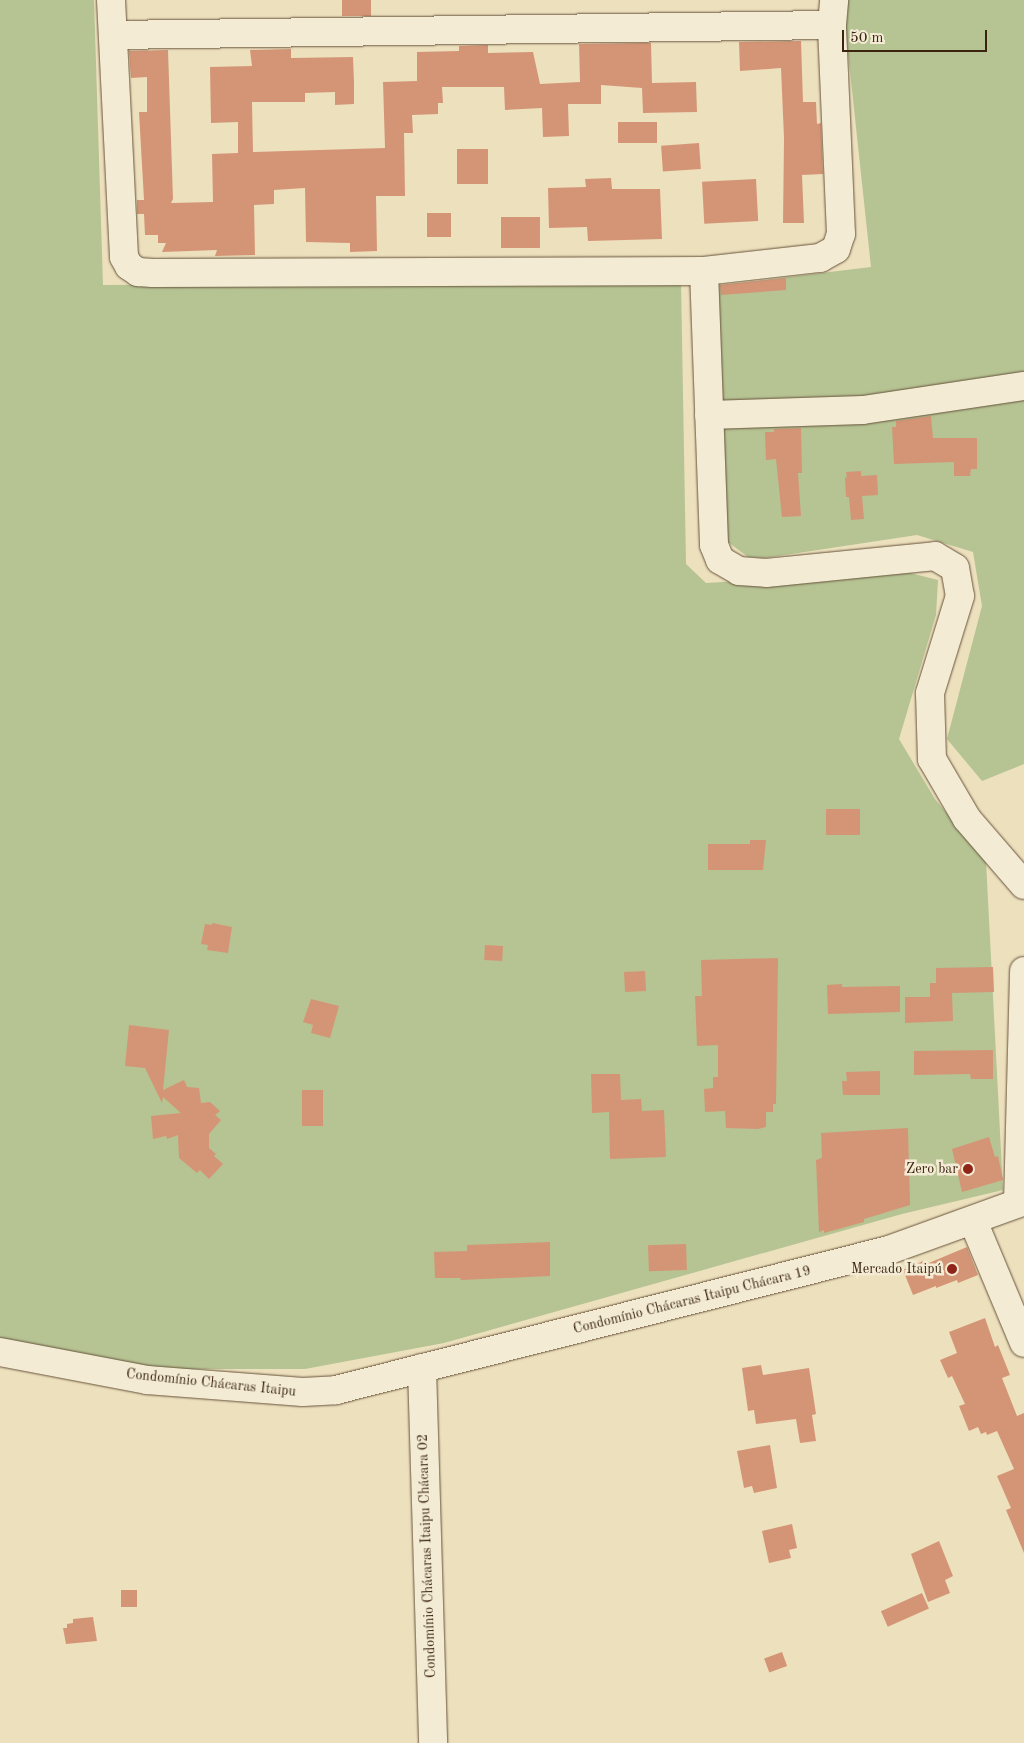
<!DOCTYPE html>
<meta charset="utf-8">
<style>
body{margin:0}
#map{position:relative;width:1024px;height:1743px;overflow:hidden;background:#ede0bd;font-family:"Old Standard TT",serif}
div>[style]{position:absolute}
.green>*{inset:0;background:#b6c393}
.building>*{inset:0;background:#d49577;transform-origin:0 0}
.roads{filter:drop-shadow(0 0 1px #67533b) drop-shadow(0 0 1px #67533b)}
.minor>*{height:28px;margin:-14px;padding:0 14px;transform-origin:14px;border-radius:14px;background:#f3ebd4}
.dots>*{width:14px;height:14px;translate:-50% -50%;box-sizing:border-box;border:2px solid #f3ebd4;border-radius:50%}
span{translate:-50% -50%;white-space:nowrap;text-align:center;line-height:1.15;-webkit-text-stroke:5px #f3ebd4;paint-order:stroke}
.poi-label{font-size:14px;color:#3a2410}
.right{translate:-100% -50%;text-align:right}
.street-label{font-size:14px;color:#3a2410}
.scale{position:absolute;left:842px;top:30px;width:145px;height:22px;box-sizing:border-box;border:2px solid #3a2410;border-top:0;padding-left:6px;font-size:15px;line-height:18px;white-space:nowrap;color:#3a2410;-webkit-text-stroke:4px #f3ebd4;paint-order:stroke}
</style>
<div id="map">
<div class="green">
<i style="clip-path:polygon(0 0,94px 0,103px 285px,681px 281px,686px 564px,706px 583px,902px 571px,938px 580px,936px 615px,899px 739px,935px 799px,986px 861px,1003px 1190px,902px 1214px,444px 1343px,305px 1369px,161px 1369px,0 1339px)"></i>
<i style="clip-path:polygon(847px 0,1024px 0,1024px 764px,982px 781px,947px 739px,982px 606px,973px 552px,917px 535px,765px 558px,748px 557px,720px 536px,714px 286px,871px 267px,845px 25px)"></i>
</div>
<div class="building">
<i style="left:342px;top:0;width:29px;height:16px"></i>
<i style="clip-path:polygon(801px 41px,803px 102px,816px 102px,817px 124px,821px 123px,823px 174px,802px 175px,804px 223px,783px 223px,784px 138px,781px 68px,740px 71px,739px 42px)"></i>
<i style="clip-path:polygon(651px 43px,652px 83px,696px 82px,697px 112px,643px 113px,642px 88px,601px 85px,601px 104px,568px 104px,569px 136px,543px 137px,542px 108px,505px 110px,504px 87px,442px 87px,443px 103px,438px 103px,438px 114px,412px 115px,413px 133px,404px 133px,405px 196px,376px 196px,377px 251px,350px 252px,350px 243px,306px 242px,305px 188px,274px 190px,274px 204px,254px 205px,255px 255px,215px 256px,217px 250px,162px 252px,166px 243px,158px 243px,158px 235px,145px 235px,144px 214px,137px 214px,137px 200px,144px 200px,139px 112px,147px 112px,147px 77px,131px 78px,129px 51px,168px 50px,173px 199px,171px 203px,213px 202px,212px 154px,238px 153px,238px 122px,211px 123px,210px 67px,252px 66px,250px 50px,291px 49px,291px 58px,353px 57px,354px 83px,354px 104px,335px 105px,335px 92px,305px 93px,305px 102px,252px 102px,253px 152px,385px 148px,383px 82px,417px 81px,417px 52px,459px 51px,459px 46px,488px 45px,488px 53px,533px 52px,540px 84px,580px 82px,579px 44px)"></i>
<i style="left:618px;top:122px;width:39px;height:21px"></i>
<i style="left:699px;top:143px;width:26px;height:38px;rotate:86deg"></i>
<i style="left:457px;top:149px;width:31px;height:35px"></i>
<i style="clip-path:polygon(611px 178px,612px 189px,660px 189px,662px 239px,588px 241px,587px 227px,549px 228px,548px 188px,586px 187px,585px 179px)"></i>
<i style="left:756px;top:179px;width:42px;height:54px;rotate:87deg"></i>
<i style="left:451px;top:213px;width:24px;height:24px;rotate:90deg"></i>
<i style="left:540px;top:217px;width:31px;height:39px;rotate:90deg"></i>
<i style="clip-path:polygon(786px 278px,786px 290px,721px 295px,720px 285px)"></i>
<i style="clip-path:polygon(931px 416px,933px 438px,977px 438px,977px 469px,971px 469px,970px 476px,954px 476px,954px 462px,894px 464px,892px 427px,896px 427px,896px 421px)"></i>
<i style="clip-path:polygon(801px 428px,802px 473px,798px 473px,801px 516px,782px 517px,776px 459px,766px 460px,765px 432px,774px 432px,774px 429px)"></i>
<i style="clip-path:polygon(861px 471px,861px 476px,877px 475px,878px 495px,862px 496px,864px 519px,851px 520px,849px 497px,846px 497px,845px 477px,847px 478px,846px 472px)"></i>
<i style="left:860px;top:809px;width:26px;height:34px;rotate:90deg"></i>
<i style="clip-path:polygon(750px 840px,766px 840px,763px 870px,708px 870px,708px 844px,750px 844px)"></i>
<i style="clip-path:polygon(212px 923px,232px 927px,228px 953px,207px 950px,208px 945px,201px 944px,205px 924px,212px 925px)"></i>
<i style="left:485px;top:945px;width:18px;height:15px;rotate:3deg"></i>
<i style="clip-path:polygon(778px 958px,776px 1104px,773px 1104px,773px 1112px,766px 1112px,766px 1127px,758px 1129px,726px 1128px,725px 1111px,705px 1112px,704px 1089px,713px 1088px,713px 1077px,718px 1077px,718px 1045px,697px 1046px,695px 996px,702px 996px,701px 960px)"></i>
<i style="clip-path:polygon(993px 967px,994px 992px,952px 993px,953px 1021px,905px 1023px,905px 997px,930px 997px,930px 983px,936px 983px,936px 968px)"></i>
<i style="left:645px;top:971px;width:20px;height:21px;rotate:87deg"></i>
<i style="clip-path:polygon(842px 984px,842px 987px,900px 986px,900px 1012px,828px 1014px,827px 985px)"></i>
<i style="clip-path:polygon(311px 999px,339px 1006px,330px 1038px,311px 1033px,313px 1025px,303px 1022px)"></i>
<i style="clip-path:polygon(129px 1025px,169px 1030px,163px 1090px,184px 1080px,187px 1087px,199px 1088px,201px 1103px,210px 1102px,220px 1111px,215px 1115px,221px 1120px,209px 1134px,209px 1148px,216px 1154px,214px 1156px,223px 1164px,209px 1179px,200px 1170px,197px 1173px,179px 1158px,178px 1135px,167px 1139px,166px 1136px,153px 1139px,151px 1116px,181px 1113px,163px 1097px,162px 1103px,145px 1068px,125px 1066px)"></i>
<i style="clip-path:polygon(993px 1050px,993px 1079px,971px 1079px,970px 1074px,914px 1075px,914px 1051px)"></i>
<i style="clip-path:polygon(880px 1071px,880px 1095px,843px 1095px,842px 1081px,847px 1081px,846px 1072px)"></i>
<i style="clip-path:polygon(591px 1074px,620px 1074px,621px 1100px,641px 1099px,642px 1111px,664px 1110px,666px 1157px,610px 1159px,609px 1112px,592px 1113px)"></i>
<i style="left:302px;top:1090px;width:21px;height:36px"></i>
<i style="clip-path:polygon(908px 1128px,910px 1205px,864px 1219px,864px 1222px,824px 1233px,824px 1230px,819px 1232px,816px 1160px,822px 1158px,821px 1133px)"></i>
<i style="clip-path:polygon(989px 1137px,995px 1157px,998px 1156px,1003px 1180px,962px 1192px,952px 1149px)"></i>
<i style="clip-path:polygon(550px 1242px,550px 1276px,461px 1280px,460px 1278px,435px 1278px,434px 1252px,467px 1251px,467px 1245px)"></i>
<i style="left:686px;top:1244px;width:26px;height:38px;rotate:88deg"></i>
<i style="clip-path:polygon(967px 1247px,978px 1275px,958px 1283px,957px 1280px,936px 1288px,936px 1286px,913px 1295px,903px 1270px,923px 1261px,924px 1265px)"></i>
<i style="clip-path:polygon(985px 1318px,995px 1347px,998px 1345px,1010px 1375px,1002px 1378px,1017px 1416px,1024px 1413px,1024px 1553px,1006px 1510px,1011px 1508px,997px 1476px,1014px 1469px,997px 1431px,987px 1435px,986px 1432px,981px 1434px,978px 1427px,969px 1431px,959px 1406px,965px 1404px,952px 1376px,948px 1378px,940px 1360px,957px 1353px,949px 1332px)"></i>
<i style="clip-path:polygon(761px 1365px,763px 1375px,809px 1368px,816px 1414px,812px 1415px,816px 1441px,800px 1443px,796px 1419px,756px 1424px,754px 1410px,748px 1411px,742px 1368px)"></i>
<i style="clip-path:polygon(770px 1445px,777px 1488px,754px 1493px,752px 1486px,744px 1488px,737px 1451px)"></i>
<i style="clip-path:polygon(792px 1524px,797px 1548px,789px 1550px,791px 1558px,769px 1563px,762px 1531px)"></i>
<i style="clip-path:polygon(939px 1541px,953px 1576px,945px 1580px,950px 1593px,928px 1602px,911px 1554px)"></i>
<i style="left:121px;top:1590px;width:16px;height:17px"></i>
<i style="left:922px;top:1593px;width:17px;height:45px;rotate:66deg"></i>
<i style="clip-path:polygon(93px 1617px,97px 1641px,66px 1644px,63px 1628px,67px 1628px,67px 1624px,73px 1623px,73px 1619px)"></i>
<i style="left:782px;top:1652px;width:15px;height:19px;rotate:70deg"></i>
</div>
<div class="roads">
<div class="minor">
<i style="left:111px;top:0;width:257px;rotate:87.1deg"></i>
<i style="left:124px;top:257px;width:10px;rotate:61deg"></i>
<i style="left:129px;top:266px;width:11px;rotate:34deg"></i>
<i style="left:138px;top:272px;width:15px;rotate:4deg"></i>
<i style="left:153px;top:273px;width:551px;rotate:-0.21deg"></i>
<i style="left:704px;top:271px;width:117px;rotate:-6.4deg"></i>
<i style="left:820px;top:258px;width:18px;rotate:-29deg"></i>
<i style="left:836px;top:249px;width:16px;rotate:-72deg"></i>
<i style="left:841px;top:234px;width:209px;rotate:-92.5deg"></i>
<i style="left:832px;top:25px;width:25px;rotate:-85deg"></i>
<i style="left:113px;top:35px;width:719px;rotate:-0.8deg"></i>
<i style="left:704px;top:271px;width:274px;rotate:87.9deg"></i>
<i style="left:714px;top:545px;width:16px;rotate:68deg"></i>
<i style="left:720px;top:560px;width:22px;rotate:30deg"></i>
<i style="left:739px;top:571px;width:27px;rotate:4deg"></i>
<i style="left:766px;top:573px;width:170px;rotate:-5.7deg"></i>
<i style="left:935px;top:556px;width:23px;rotate:31deg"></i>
<i style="left:955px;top:568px;width:28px;rotate:80deg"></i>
<i style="left:960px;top:596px;width:102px;rotate:107.2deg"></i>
<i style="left:930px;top:693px;width:66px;rotate:88.3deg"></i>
<i style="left:932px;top:759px;width:69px;rotate:59.7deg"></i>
<i style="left:967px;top:819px;width:87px;rotate:49.2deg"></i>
<i style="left:709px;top:415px;width:154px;rotate:-1.9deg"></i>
<i style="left:863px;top:410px;width:163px;rotate:-8.5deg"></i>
<i style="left:1018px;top:1203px;width:232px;rotate:-88.5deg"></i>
<i style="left:973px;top:1221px;width:132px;rotate:67.3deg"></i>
<i style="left:0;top:1352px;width:150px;rotate:10.8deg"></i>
<i style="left:147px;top:1380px;width:156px;rotate:4.4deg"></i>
<i style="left:303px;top:1392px;width:33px;rotate:-3deg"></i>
<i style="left:336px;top:1390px;width:570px;rotate:-14.21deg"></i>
<i style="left:889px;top:1250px;width:144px;rotate:-19.9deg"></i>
<i style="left:422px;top:1368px;width:375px;rotate:88.3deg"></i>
</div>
</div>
<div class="dots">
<i style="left:968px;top:1169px;background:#8f2418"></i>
<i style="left:952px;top:1269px;background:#8f2418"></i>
</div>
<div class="poi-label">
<span class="right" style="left:958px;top:1169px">Zero bar</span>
<span class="right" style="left:942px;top:1269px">Mercado Itaipú</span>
</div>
<div class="street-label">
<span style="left:692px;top:1300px;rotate:-14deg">Condomínio Chácaras Itaipu Chácara 19</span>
<span style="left:211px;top:1383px;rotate:6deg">Condomínio Chácaras Itaipu</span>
<span style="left:427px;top:1556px;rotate:-92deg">Condomínio Chácaras Itaipu Chácara 02</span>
</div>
<div class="scale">50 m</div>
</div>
